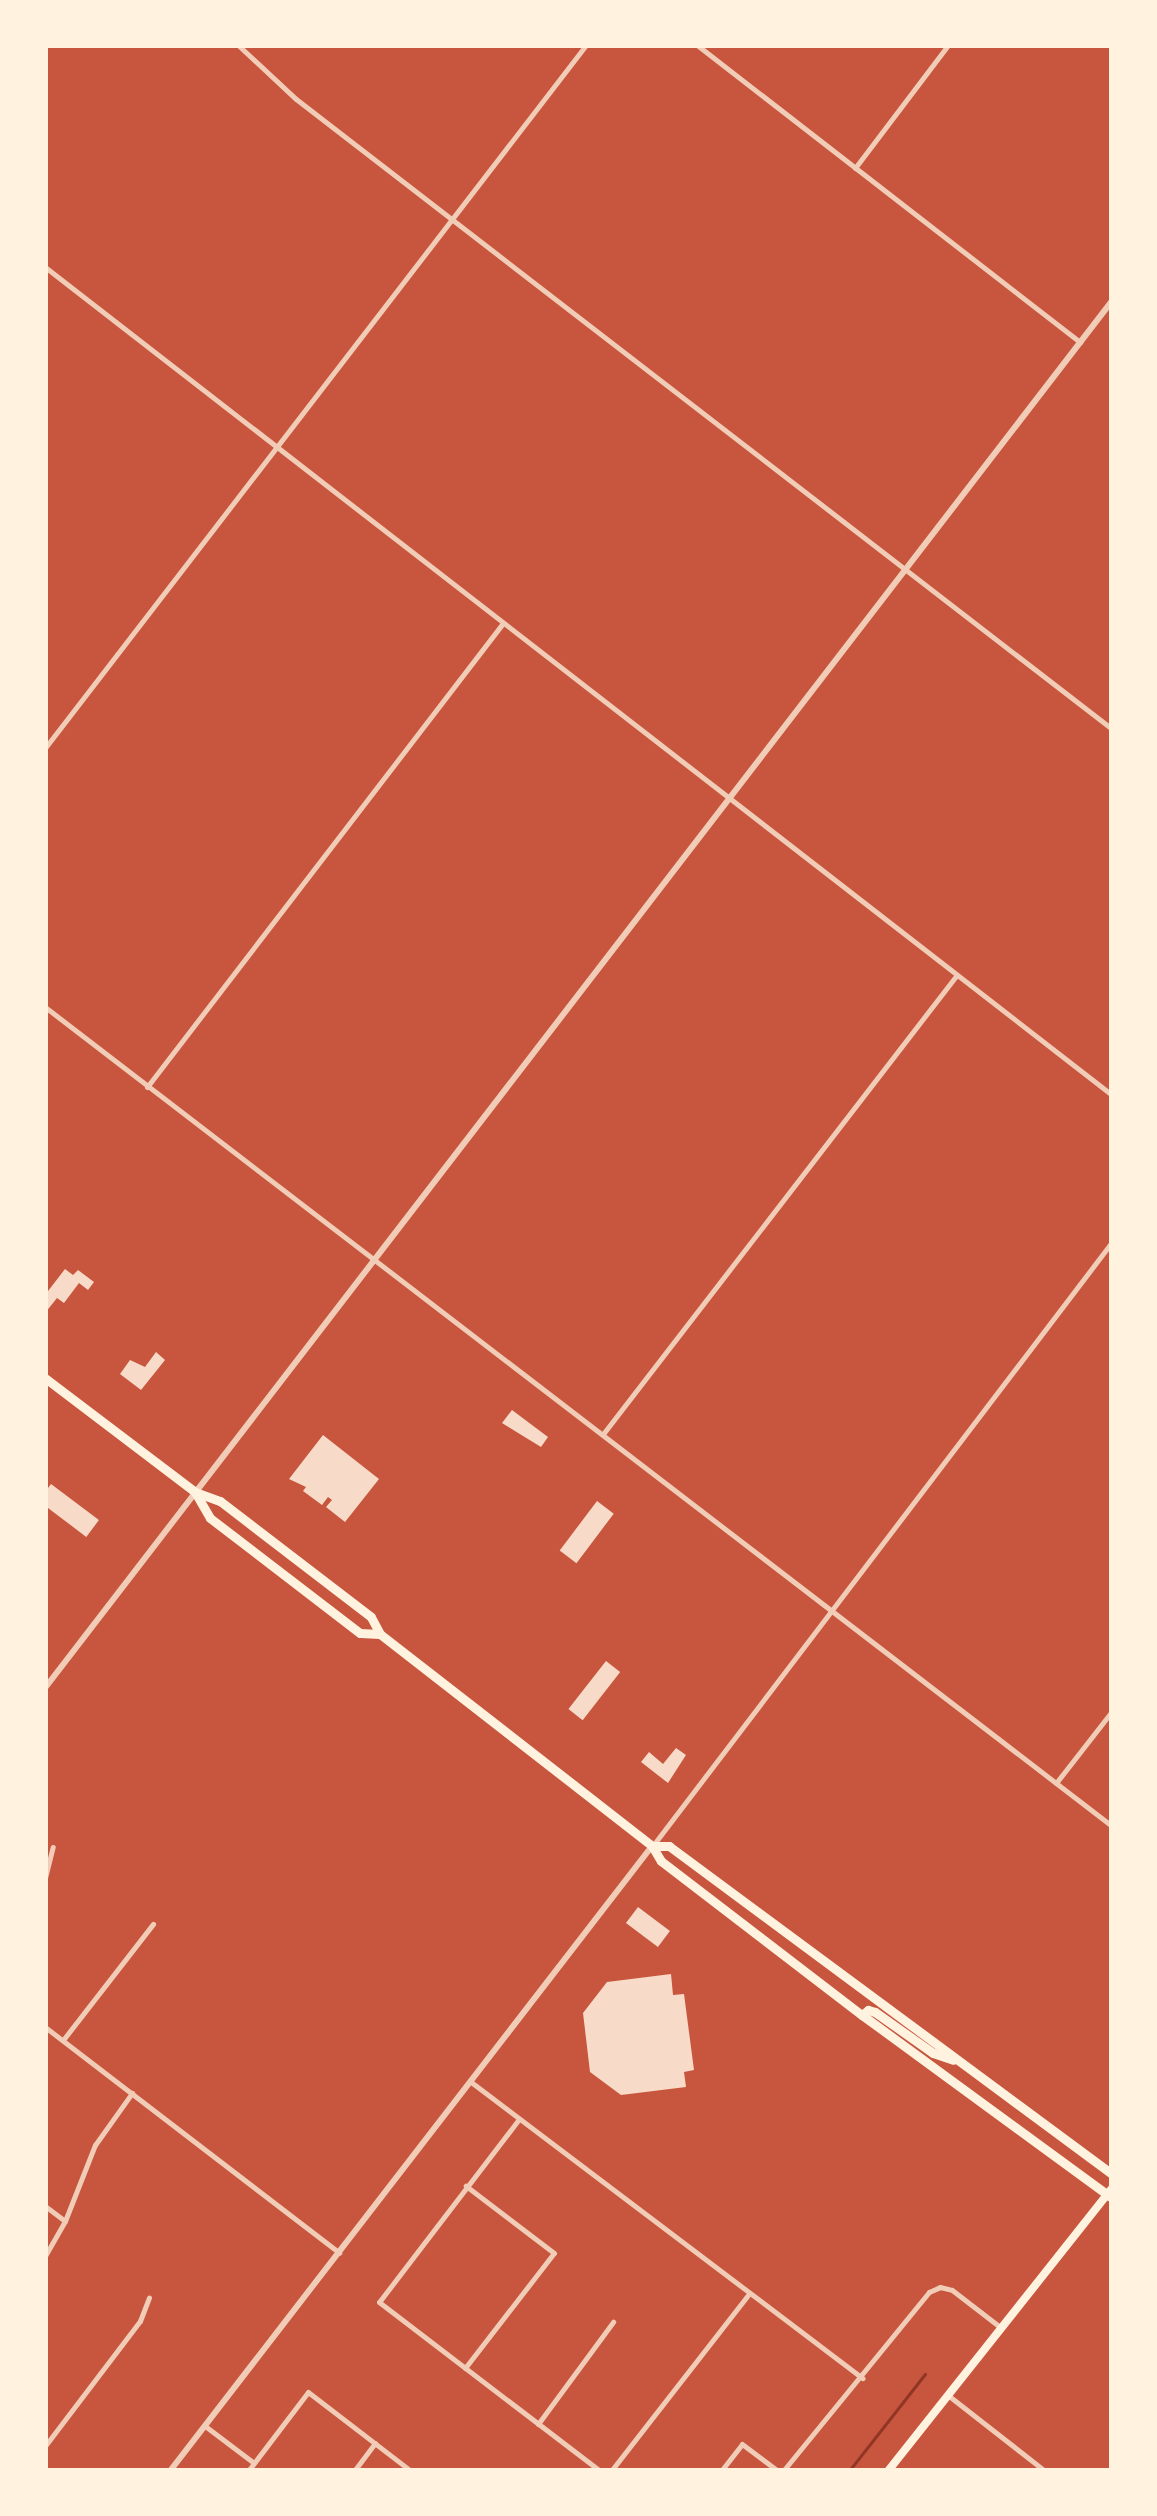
<!DOCTYPE html>
<style>
body{margin:0}
#map{position:relative;width:1157px;height:2516px;overflow:hidden;background:#c8553d;font-family:"Roboto Condensed",sans-serif}
div>[style]{position:absolute}
.stream>*{height:2.5px;margin:-1.25px;padding:0 1.25px;transform-origin:1.25px;border-radius:1.25px;background:#8f3625}
.building>*{inset:0;background:#f7dbc8;transform-origin:0 0}
.minor>*{height:5px;margin:-2.5px;padding:0 2.5px;transform-origin:2.5px;border-radius:2.5px;background:#f1ccb7}
.tertiary>*{height:6px;margin:-3px;padding:0 3px;transform-origin:3px;border-radius:3px;background:#f1ccb7}
.secondary>*{height:8px;margin:-4px;padding:0 4px;transform-origin:4px;border-radius:4px;background:#fff3e0}
.primary>*{height:9px;margin:-4.5px;padding:0 4.5px;transform-origin:4.5px;border-radius:4.5px;background:#fff3e0}
span{translate:-50% -50%;white-space:nowrap;text-align:center;line-height:1.15;-webkit-text-stroke:9px #fff3e0;paint-order:stroke}
.frame{position:absolute;inset:0;border:48px solid #fff3e0;pointer-events:none}
</style>
<div id="map">
<div class="stream">
<i style="left:849px;top:2471px;width:123px;rotate:-51.9deg"></i>
</div>
<div class="building">
<i style="clip-path:polygon(65px 1269px,73px 1275px,78px 1270px,94px 1282px,88px 1290px,79px 1283px,64px 1303px,57px 1298px,45px 1313px,45px 1295px)"></i>
<i style="clip-path:polygon(156px 1352px,165px 1360px,141px 1390px,120px 1374px,130px 1360px,145px 1367px)"></i>
<i style="clip-path:polygon(512px 1410px,548px 1437px,541px 1447px,502px 1423px)"></i>
<i style="clip-path:polygon(323px 1435px,379px 1479px,345px 1522px,326px 1507px,332px 1500px,328px 1497px,322px 1505px,303px 1491px,306px 1487px,289px 1479px)"></i>
<i style="left:51px;top:1484px;width:60px;height:21px;rotate:37deg"></i>
<i style="left:597px;top:1501px;width:21px;height:62px;rotate:37deg"></i>
<i style="left:606px;top:1661px;width:18px;height:61px;rotate:38deg"></i>
<i style="clip-path:polygon(676px 1748px,686px 1755px,668px 1783px,641px 1762px,649px 1752px,663px 1764px)"></i>
<i style="left:638px;top:1907px;width:40px;height:20px;rotate:37deg"></i>
<i style="clip-path:polygon(671px 1974px,673px 1995px,684px 1994px,694px 2070px,684px 2072px,686px 2087px,621px 2095px,590px 2072px,583px 2013px,607px 1982px)"></i>
</div>
<div class="minor">
<i style="left:238px;top:45px;width:79px;rotate:43deg"></i>
<i style="left:296px;top:99px;width:1031px;rotate:37.67deg"></i>
<i style="left:697px;top:45px;width:485px;rotate:37.8deg"></i>
<i style="left:855px;top:168px;width:154px;rotate:-52.9deg"></i>
<i style="left:45px;top:267px;width:1351px;rotate:37.81deg"></i>
<i style="left:45px;top:748px;width:887px;rotate:-52.42deg"></i>
<i style="left:45px;top:1007px;width:1345px;rotate:37.51deg"></i>
<i style="left:147px;top:1087px;width:585px;rotate:-52.5deg"></i>
<i style="left:603px;top:1434px;width:578px;rotate:-52.38deg"></i>
<i style="left:1056px;top:1783px;width:91px;rotate:-52.1deg"></i>
<i style="left:654px;top:1844px;width:756px;rotate:-52.74deg"></i>
<i style="left:45px;top:1878px;width:32px;rotate:-76deg"></i>
<i style="left:45px;top:2027px;width:371px;rotate:37.5deg"></i>
<i style="left:63px;top:2040px;width:147px;rotate:-52.2deg"></i>
<i style="left:471px;top:2082px;width:491px;rotate:37.1deg"></i>
<i style="left:519px;top:2119px;width:230px;rotate:127.4deg"></i>
<i style="left:379px;top:2302px;width:278px;rotate:37.4deg"></i>
<i style="left:45px;top:2206px;width:25px;rotate:37deg"></i>
<i style="left:45px;top:2256px;width:40px;rotate:-60.3deg"></i>
<i style="left:65px;top:2221px;width:82px;rotate:-68.5deg"></i>
<i style="left:95px;top:2145px;width:64px;rotate:-54.6deg"></i>
<i style="left:465px;top:2368px;width:145px;rotate:-52.3deg"></i>
<i style="left:554px;top:2253px;width:111px;rotate:-142.7deg"></i>
<i style="left:949px;top:2396px;width:122px;rotate:38deg"></i>
<i style="left:538px;top:2424px;width:127px;rotate:-53.7deg"></i>
<i style="left:205px;top:2426px;width:61px;rotate:37.1deg"></i>
<i style="left:45px;top:2446px;width:157px;rotate:-52.8deg"></i>
<i style="left:140px;top:2321px;width:25px;rotate:-69deg"></i>
<i style="left:248px;top:2471px;width:99px;rotate:-52.8deg"></i>
<i style="left:308px;top:2392px;width:130px;rotate:37.5deg"></i>
<i style="left:354px;top:2471px;width:35px;rotate:-53deg"></i>
<i style="left:611px;top:2471px;width:223px;rotate:-52.1deg"></i>
<i style="left:721px;top:2471px;width:34px;rotate:-52deg"></i>
<i style="left:742px;top:2444px;width:45px;rotate:36.9deg"></i>
<i style="left:783px;top:2471px;width:231px;rotate:-50.8deg"></i>
<i style="left:929px;top:2292px;width:12px;rotate:-24deg"></i>
<i style="left:940px;top:2287px;width:12px;rotate:14deg"></i>
<i style="left:952px;top:2290px;width:61px;rotate:37.6deg"></i>
</div>
<div class="tertiary">
<i style="left:45px;top:1688px;width:1750px;rotate:-52.43deg"></i>
<i style="left:170px;top:2471px;width:789px;rotate:-52.36deg"></i>
</div>
<div class="secondary">
<i style="left:888px;top:2471px;width:361px;rotate:-51.6deg"></i>
</div>
<div class="primary">
<i style="left:45px;top:1378px;width:188px;rotate:37.2deg"></i>
<i style="left:195px;top:1492px;width:27px;rotate:20deg"></i>
<i style="left:220px;top:1501px;width:190px;rotate:37.5deg"></i>
<i style="left:371px;top:1617px;width:19px;rotate:62deg"></i>
<i style="left:380px;top:1634px;width:345px;rotate:37.9deg"></i>
<i style="left:652px;top:1846px;width:17px;rotate:59deg"></i>
<i style="left:661px;top:1861px;width:253px;rotate:37.5deg"></i>
<i style="left:862px;top:2015px;width:310px;rotate:36.2deg"></i>
<i style="left:195px;top:1492px;width:30px;rotate:60deg"></i>
<i style="left:210px;top:1518px;width:189px;rotate:37.5deg"></i>
<i style="left:360px;top:1633px;width:20px;rotate:3deg"></i>
<i style="left:652px;top:1846px;width:17px"></i>
<i style="left:669px;top:1846px;width:551px;rotate:36.52deg"></i>
<i style="left:862px;top:2015px;width:8px;rotate:-40deg"></i>
<i style="left:868px;top:2010px;width:7px;rotate:16deg"></i>
<i style="left:875px;top:2012px;width:71px;rotate:35.3deg"></i>
<i style="left:933px;top:2053px;width:21px;rotate:19deg"></i>
</div>
<div class="frame"></div>
</div>
